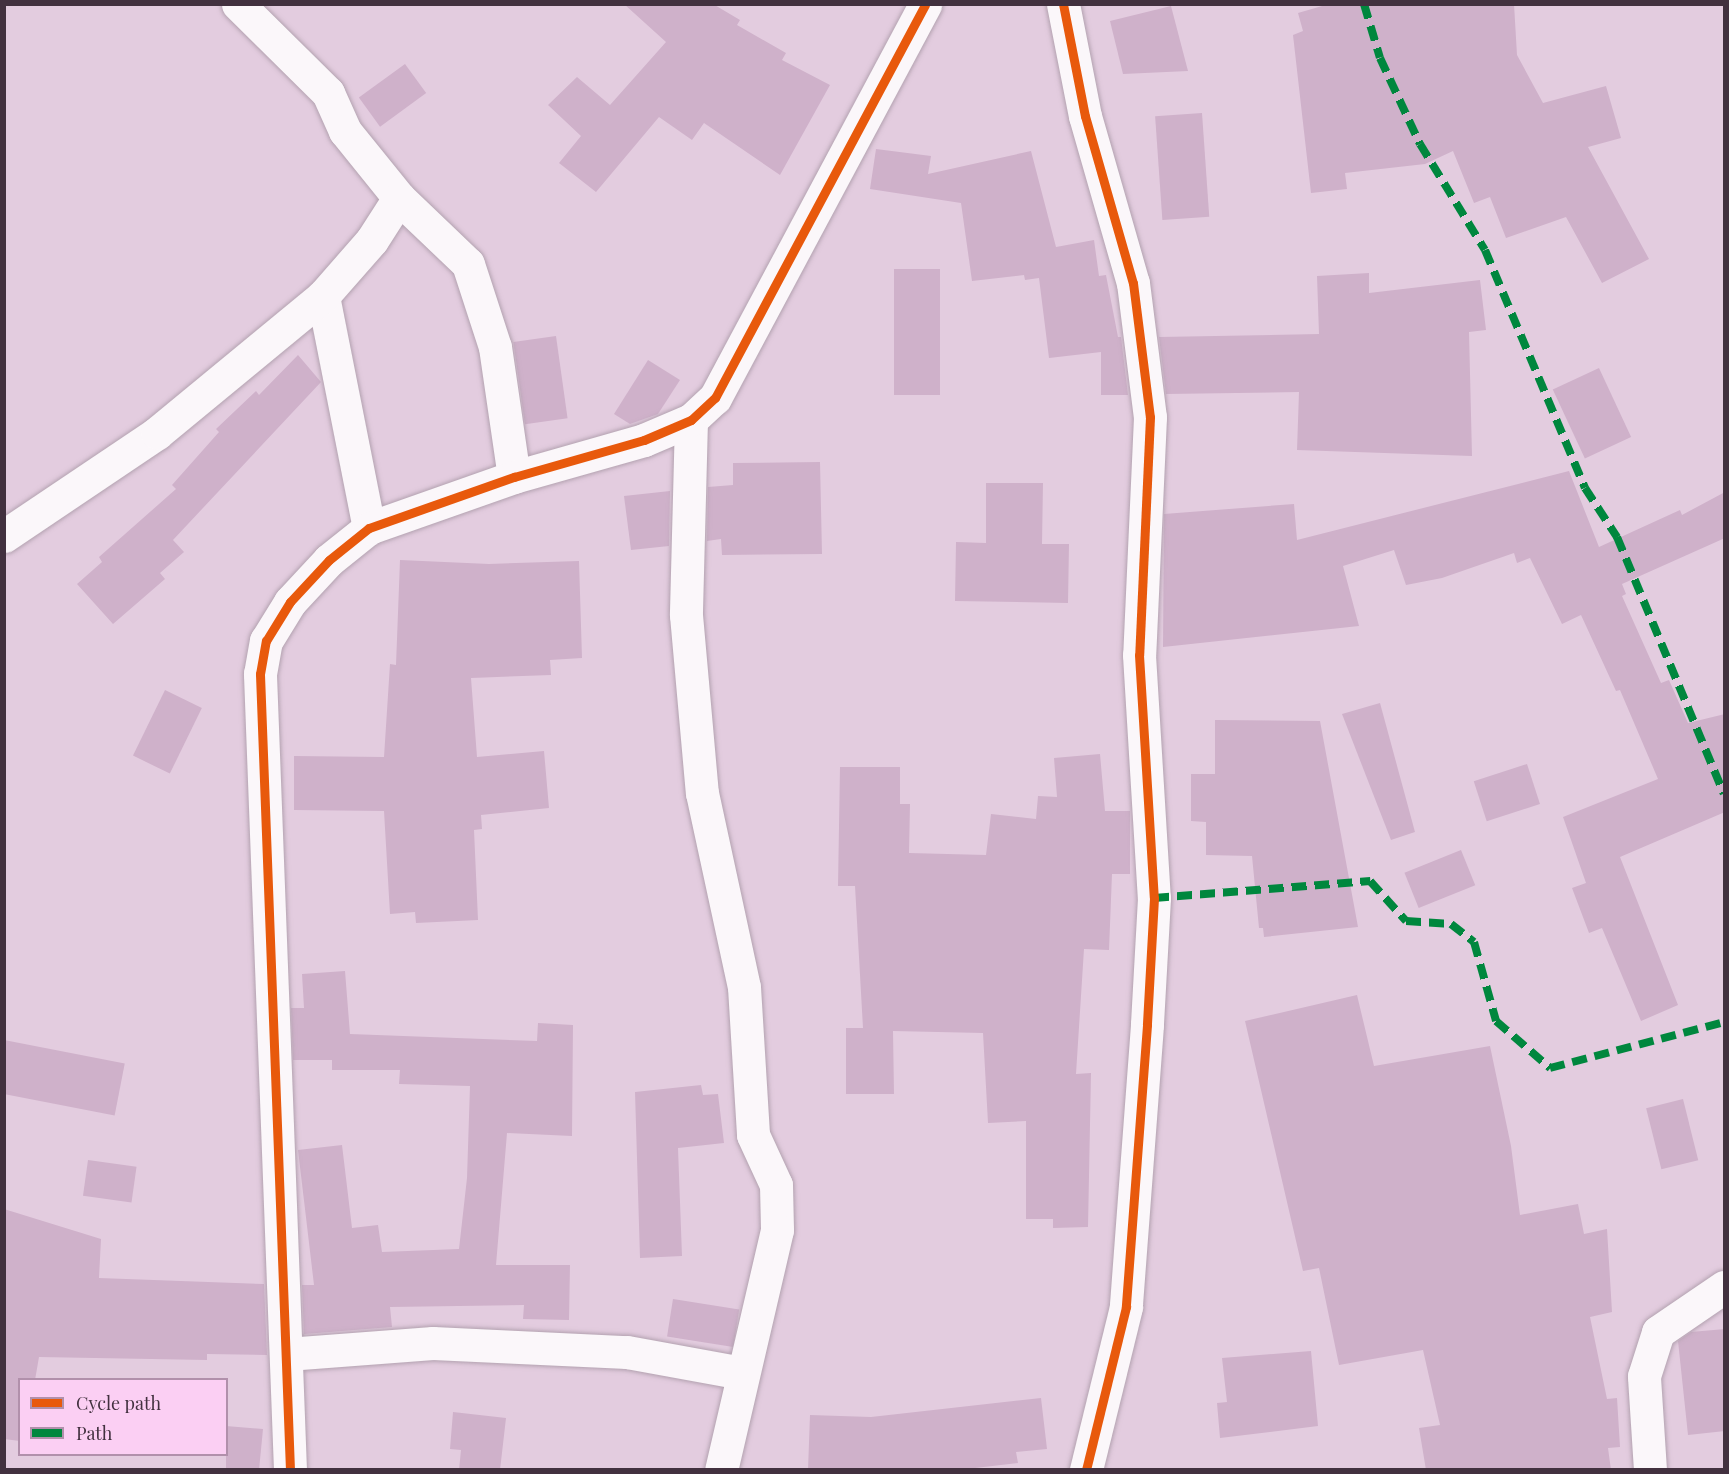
<!DOCTYPE html>
<style>
body{margin:0}
#map{position:relative;width:1729px;height:1474px;overflow:hidden;background:#e3ccdf;font-family:"Playfair Display",serif}
div>[style]{position:absolute}
.building>*{inset:0;background:#cfb1ca;transform-origin:0 0}
.roads{filter:drop-shadow(0 0 2px #b3a2b0) drop-shadow(0 0 2px #b3a2b0)}
.minor>*{height:33px;margin:-16.5px;padding:0 16.5px;transform-origin:16.5px;border-radius:16.5px;background:#fbf7fa}
.quiet>*{height:8px;margin-top:-4px;transform-origin:0;background:repeating-linear-gradient(90deg,#00873e 0 15px,transparent 0 23px)}
.cycleway>*{height:9px;margin:-4.5px;padding:0 4.5px;transform-origin:4.5px;border-radius:4.5px;background:#e8590c}
span{translate:-50% -50%;white-space:nowrap;text-align:center;line-height:1.15;-webkit-text-stroke:6px #fbcff3;paint-order:stroke}
.frame{position:absolute;inset:0;border:6px solid #42313f;pointer-events:none}
.legend{position:absolute;left:18px;top:1378px;width:210px;height:78px;box-sizing:border-box;background:#fbcff3;border:2px solid #b190ab;margin:0;padding:8px 10px;list-style:none;font-size:18px;color:#42313f}
.legend li{display:flex;align-items:center;gap:12px;height:30px}
.legend b{width:30px;border:2px solid #b190ab}
</style>
<div id="map">
<div class="building">
<i style="clip-path:polygon(624px 4px,713px 4px,740px 20px,737px 25px,786px 53px,782px 60px,830px 85px,780px 175px,704px 123px,692px 140px,659px 117px,596px 192px,559px 163px,581px 136px,548px 105px,577px 77px,610px 105px,666px 42px)"></i>
<i style="clip-path:polygon(1329px 4px,1514px 4px,1517px 55px,1543px 103px,1606px 86px,1621px 138px,1588px 147px,1649px 259px,1602px 283px,1566px 217px,1506px 238px,1490px 197px,1474px 203px,1453px 151px,1425px 164px,1345px 173px,1347px 189px,1311px 193px,1293px 35px,1303px 31px,1298px 13px)"></i>
<i style="clip-path:polygon(1171px 6px,1188px 71px,1123px 74px,1110px 21px)"></i>
<i style="left:405px;top:64px;width:36px;height:57px;rotate:54deg"></i>
<i style="left:1202px;top:113px;width:104px;height:47px;rotate:86deg"></i>
<i style="clip-path:polygon(876px 149px,931px 156px,928px 174px,1031px 151px,1056px 247px,1094px 240px,1099px 276px,1106px 275px,1118px 337px,1121px 337px,1128px 395px,1101px 395px,1101px 352px,1049px 358px,1039px 278px,1025px 280px,1024px 275px,972px 281px,961px 203px,870px 189px)"></i>
<i style="left:894px;top:269px;width:46px;height:126px"></i>
<i style="clip-path:polygon(1369px 273px,1369px 293px,1480px 280px,1486px 330px,1469px 332px,1472px 456px,1297px 450px,1299px 392px,1166px 394px,1159px 337px,1319px 334px,1317px 276px)"></i>
<i style="left:556px;top:336px;width:83px;height:43px;rotate:82deg"></i>
<i style="clip-path:polygon(298px 355px,321px 382px,173px 540px,184px 552px,160px 573px,165px 579px,113px 624px,77px 584px,102px 562px,99px 557px,176px 489px,172px 485px,219px 432px,216px 429px,256px 391px,259px 395px)"></i>
<i style="clip-path:polygon(648px 360px,680px 380px,658px 414px,630px 424px,614px 414px)"></i>
<i style="left:1599px;top:368px;width:76px;height:51px;rotate:65deg"></i>
<i style="clip-path:polygon(820px 462px,822px 554px,722px 555px,721px 539px,707px 541px,708px 487px,733px 485px,733px 463px)"></i>
<i style="clip-path:polygon(1569px 471px,1599px 547px,1680px 510px,1682px 515px,1725px 492px,1725px 538px,1622px 584px,1626px 594px,1622px 596px,1661px 683px,1669px 680px,1688px 723px,1725px 714px,1725px 812px,1620px 857px,1678px 1005px,1641px 1021px,1602px 928px,1589px 933px,1572px 888px,1586px 883px,1563px 817px,1658px 779px,1620px 690px,1616px 691px,1581px 615px,1562px 624px,1530px 558px,1517px 563px,1514px 553px,1442px 578px,1406px 585px,1394px 550px,1343px 566px,1359px 626px,1163px 647px,1164px 514px,1294px 504px,1297px 540px)"></i>
<i style="clip-path:polygon(986px 483px,1043px 483px,1042px 544px,1069px 544px,1068px 603px,955px 601px,956px 542px,986px 543px)"></i>
<i style="clip-path:polygon(670px 491px,669px 546px,631px 550px,624px 496px)"></i>
<i style="clip-path:polygon(400px 560px,489px 564px,579px 561px,582px 658px,550px 660px,551px 675px,471px 678px,477px 757px,544px 751px,549px 808px,481px 815px,482px 829px,474px 830px,478px 920px,416px 923px,415px 912px,390px 914px,384px 811px,294px 810px,294px 756px,384px 757px,390px 664px,396px 665px)"></i>
<i style="left:165px;top:690px;width:41px;height:73px;rotate:26deg"></i>
<i style="clip-path:polygon(1380px 703px,1415px 832px,1391px 840px,1342px 714px)"></i>
<i style="clip-path:polygon(1215px 720px,1320px 721px,1358px 927px,1264px 937px,1263px 928px,1259px 928px,1252px 856px,1206px 855px,1206px 822px,1191px 821px,1191px 774px,1215px 774px)"></i>
<i style="clip-path:polygon(1100px 754px,1105px 811px,1130px 811px,1130px 874px,1112px 874px,1109px 950px,1084px 949px,1076px 1074px,1091px 1073px,1088px 1227px,1053px 1228px,1053px 1219px,1026px 1219px,1026px 1121px,988px 1123px,983px 1033px,893px 1031px,894px 1094px,846px 1094px,846px 1028px,863px 1028px,855px 886px,838px 886px,840px 767px,900px 767px,900px 804px,910px 804px,909px 853px,986px 855px,991px 814px,1036px 819px,1038px 796px,1057px 797px,1054px 758px)"></i>
<i style="left:1527px;top:764px;width:42px;height:56px;rotate:72deg"></i>
<i style="left:1461px;top:850px;width:38px;height:61px;rotate:68deg"></i>
<i style="clip-path:polygon(345px 971px,350px 1034px,537px 1041px,538px 1023px,573px 1025px,572px 1136px,507px 1133px,496px 1265px,570px 1265px,569px 1320px,523px 1319px,524px 1305px,390px 1307px,392px 1327px,304px 1334px,302px 1285px,314px 1285px,298px 1150px,342px 1145px,352px 1228px,378px 1225px,382px 1252px,459px 1249px,467px 1178px,470px 1086px,399px 1084px,400px 1070px,332px 1070px,332px 1060px,293px 1060px,291px 1008px,304px 1008px,302px 974px)"></i>
<i style="clip-path:polygon(1357px 995px,1374px 1066px,1490px 1046px,1511px 1146px,1520px 1215px,1578px 1204px,1584px 1234px,1607px 1229px,1612px 1312px,1590px 1317px,1607px 1399px,1617px 1398px,1620px 1447px,1608px 1448px,1611px 1470px,1426px 1470px,1419px 1428px,1440px 1425px,1423px 1350px,1339px 1365px,1319px 1268px,1303px 1271px,1245px 1021px)"></i>
<i style="left:4px;top:1040px;width:123px;height:53px;rotate:11deg"></i>
<i style="clip-path:polygon(701px 1085px,703px 1095px,718px 1094px,724px 1143px,678px 1148px,682px 1256px,640px 1258px,635px 1092px)"></i>
<i style="left:1683px;top:1099px;width:63px;height:38px;rotate:76deg"></i>
<i style="left:88px;top:1160px;width:49px;height:36px;rotate:8deg"></i>
<i style="clip-path:polygon(4px 1209px,101px 1239px,99px 1278px,264px 1284px,267px 1355px,207px 1354px,207px 1360px,39px 1357px,35px 1380px,20px 1380px,20px 1441px,4px 1439px)"></i>
<i style="left:673px;top:1299px;width:67px;height:38px;rotate:9deg"></i>
<i style="clip-path:polygon(1725px 1329px,1725px 1431px,1688px 1435px,1678px 1341px,1691px 1332px)"></i>
<i style="clip-path:polygon(1311px 1351px,1318px 1426px,1220px 1438px,1217px 1403px,1227px 1402px,1222px 1358px)"></i>
<i style="clip-path:polygon(1041px 1398px,1047px 1449px,1016px 1452px,1018px 1463px,958px 1470px,808px 1470px,810px 1415px,871px 1417px)"></i>
<i style="clip-path:polygon(453px 1412px,506px 1418px,500px 1470px,459px 1470px,461px 1450px,450px 1449px)"></i>
<i style="clip-path:polygon(226px 1426px,263px 1429px,259px 1470px,226px 1470px)"></i>
</div>
<div class="roads">
<div class="minor">
<i style="left:238px;top:4px;width:127px;rotate:44.7deg"></i>
<i style="left:328px;top:93px;width:42px;rotate:65.9deg"></i>
<i style="left:345px;top:131px;width:86px;rotate:51.1deg"></i>
<i style="left:399px;top:198px;width:95px;rotate:43.7deg"></i>
<i style="left:468px;top:264px;width:87px;rotate:72deg"></i>
<i style="left:495px;top:347px;width:131px;rotate:81.7deg"></i>
<i style="left:1063px;top:4px;width:114px;rotate:78.9deg"></i>
<i style="left:1085px;top:116px;width:174px;rotate:74deg"></i>
<i style="left:1133px;top:283px;width:135px;rotate:82.8deg"></i>
<i style="left:1150px;top:417px;width:238px;rotate:92.6deg"></i>
<i style="left:1139px;top:655px;width:243px;rotate:86.5deg"></i>
<i style="left:1154px;top:898px;width:127px;rotate:93.2deg"></i>
<i style="left:1147px;top:1025px;width:283px;rotate:94.3deg"></i>
<i style="left:1126px;top:1307px;width:168px;rotate:103.8deg"></i>
<i style="left:323px;top:296px;width:237px;rotate:78.8deg"></i>
<i style="left:691px;top:420px;width:195px;rotate:91.5deg"></i>
<i style="left:686px;top:615px;width:179px;rotate:84.9deg"></i>
<i style="left:702px;top:793px;width:198px;rotate:77.8deg"></i>
<i style="left:744px;top:987px;width:148px;rotate:86.5deg"></i>
<i style="left:753px;top:1135px;width:55px;rotate:65.3deg"></i>
<i style="left:776px;top:1185px;width:45px;rotate:88.7deg"></i>
<i style="left:777px;top:1230px;width:246px;rotate:103.1deg"></i>
<i style="left:4px;top:536px;width:184px;rotate:-33.9deg"></i>
<i style="left:157px;top:433px;width:215px;rotate:-39.5deg"></i>
<i style="left:323px;top:296px;width:74px;rotate:-48.8deg"></i>
<i style="left:372px;top:240px;width:50px;rotate:-57.3deg"></i>
<i style="left:287px;top:1354px;width:146px;rotate:-4.3deg"></i>
<i style="left:433px;top:1343px;width:194px;rotate:2.7deg"></i>
<i style="left:627px;top:1352px;width:117px;rotate:10.3deg"></i>
<i style="left:290px;top:1470px;width:797px;rotate:-92.16deg"></i>
<i style="left:260px;top:674px;width:34px;rotate:-80deg"></i>
<i style="left:266px;top:641px;width:46px;rotate:-58.4deg"></i>
<i style="left:290px;top:602px;width:57px;rotate:-47.1deg"></i>
<i style="left:329px;top:560px;width:51px;rotate:-38.7deg"></i>
<i style="left:369px;top:528px;width:154px;rotate:-19.4deg"></i>
<i style="left:514px;top:477px;width:135px;rotate:-15.9deg"></i>
<i style="left:644px;top:440px;width:51px;rotate:-23.1deg"></i>
<i style="left:691px;top:420px;width:33px;rotate:-43deg"></i>
<i style="left:715px;top:398px;width:446px;rotate:-61.9deg"></i>
<i style="left:1650px;top:1470px;width:94px;rotate:-93.7deg"></i>
<i style="left:1644px;top:1376px;width:46px;rotate:-72.3deg"></i>
<i style="left:1658px;top:1332px;width:80px;rotate:-34.3deg"></i>
</div>
</div>
<div class="quiet">
<i style="left:1364px;top:4px;width:56px;rotate:73.5deg"></i>
<i style="left:1380px;top:58px;width:95px;rotate:65.1deg"></i>
<i style="left:1420px;top:144px;width:124px;rotate:58.5deg"></i>
<i style="left:1485px;top:250px;width:258px;rotate:67.2deg"></i>
<i style="left:1585px;top:488px;width:59px;rotate:56.9deg"></i>
<i style="left:1617px;top:537px;width:278px;rotate:67.4deg"></i>
<i style="left:1154px;top:898px;width:217px;rotate:-4.5deg"></i>
<i style="left:1370px;top:881px;width:54px;rotate:48deg"></i>
<i style="left:1406px;top:921px;width:45px;rotate:3.8deg"></i>
<i style="left:1451px;top:924px;width:29px;rotate:38deg"></i>
<i style="left:1474px;top:942px;width:82px;rotate:74.4deg"></i>
<i style="left:1496px;top:1021px;width:72px;rotate:41deg"></i>
<i style="left:1550px;top:1068px;width:180px;rotate:-14.8deg"></i>
</div>
<div class="cycleway">
<i style="left:1063px;top:4px;width:114px;rotate:78.9deg"></i>
<i style="left:1085px;top:116px;width:174px;rotate:74deg"></i>
<i style="left:1133px;top:283px;width:135px;rotate:82.8deg"></i>
<i style="left:1150px;top:417px;width:238px;rotate:92.6deg"></i>
<i style="left:1139px;top:655px;width:243px;rotate:86.5deg"></i>
<i style="left:1154px;top:898px;width:127px;rotate:93.2deg"></i>
<i style="left:1147px;top:1025px;width:283px;rotate:94.3deg"></i>
<i style="left:1126px;top:1307px;width:168px;rotate:103.8deg"></i>
<i style="left:290px;top:1470px;width:797px;rotate:-92.16deg"></i>
<i style="left:260px;top:674px;width:34px;rotate:-80deg"></i>
<i style="left:266px;top:641px;width:46px;rotate:-58.4deg"></i>
<i style="left:290px;top:602px;width:57px;rotate:-47.1deg"></i>
<i style="left:329px;top:560px;width:51px;rotate:-38.7deg"></i>
<i style="left:369px;top:528px;width:154px;rotate:-19.4deg"></i>
<i style="left:514px;top:477px;width:135px;rotate:-15.9deg"></i>
<i style="left:644px;top:440px;width:51px;rotate:-23.1deg"></i>
<i style="left:691px;top:420px;width:33px;rotate:-43deg"></i>
<i style="left:715px;top:398px;width:446px;rotate:-61.9deg"></i>
</div>
<div class="frame"></div>
<ul class="legend">
<li><b style="height:8px;background:#e8590c"></b>Cycle path</li>
<li><b style="height:8px;background:#00873e"></b>Path</li>
</ul>
</div>
